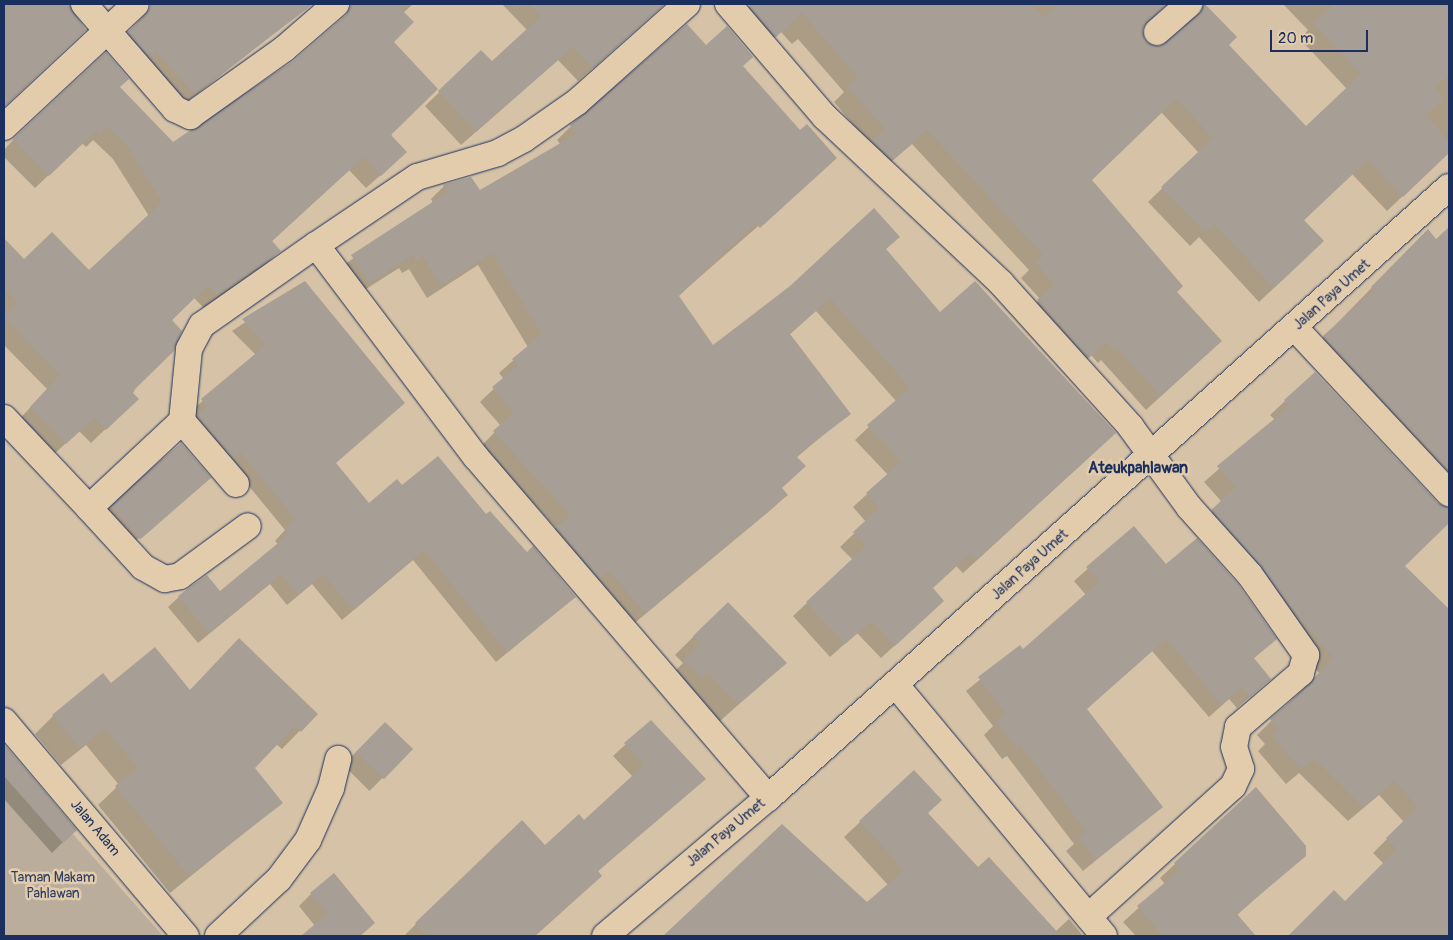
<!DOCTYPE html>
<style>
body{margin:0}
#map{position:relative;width:1453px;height:940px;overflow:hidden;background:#d6c3a7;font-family:Pangolin,sans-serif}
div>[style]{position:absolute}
.green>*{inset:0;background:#baad9c}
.shadow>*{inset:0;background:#0003;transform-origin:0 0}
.building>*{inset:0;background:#a79e95;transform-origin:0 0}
.roads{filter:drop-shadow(0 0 1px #1b2f5e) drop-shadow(0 0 1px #1b2f5e)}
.street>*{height:26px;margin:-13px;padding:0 13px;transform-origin:13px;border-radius:13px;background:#e2ccac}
span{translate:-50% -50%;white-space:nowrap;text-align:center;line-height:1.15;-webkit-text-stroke:5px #e2ccac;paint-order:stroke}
.street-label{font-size:14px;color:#1b2f5e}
.park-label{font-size:14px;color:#2b3c64}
.quarter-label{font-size:16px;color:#1b2f5e;font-weight:700}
.frame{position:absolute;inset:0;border:5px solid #1b2f5e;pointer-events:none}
.scale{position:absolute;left:1270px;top:30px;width:98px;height:22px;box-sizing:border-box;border:2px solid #1b2f5e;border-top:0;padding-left:6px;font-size:15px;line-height:18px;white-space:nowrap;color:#1b2f5e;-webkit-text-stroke:4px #e2ccac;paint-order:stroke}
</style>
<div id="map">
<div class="green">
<i style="clip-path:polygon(4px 756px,163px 936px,4px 936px)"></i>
</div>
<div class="shadow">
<i style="clip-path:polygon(4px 4px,70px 4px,72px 42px,4px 106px)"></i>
<i style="clip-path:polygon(154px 4px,312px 4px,180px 107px,115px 47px)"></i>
<i style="clip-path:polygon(359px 4px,413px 4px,403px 13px,393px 42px,391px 166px,366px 188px,349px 170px,271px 242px,279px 251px,265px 265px,204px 308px,194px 298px,171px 321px,123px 412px,91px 443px,79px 431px,51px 457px,17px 422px,47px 389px,4px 345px,4px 259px,13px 250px,24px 261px,89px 272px,149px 216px,113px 159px,93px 140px,86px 147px,82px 143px,35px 188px,4px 157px,4px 150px,14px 139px,118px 87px,173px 144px,293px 62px)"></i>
<i style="clip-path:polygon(502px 4px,664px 4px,578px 81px,558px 60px,461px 145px,425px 106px,481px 52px,492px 63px,527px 30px)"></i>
<i style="clip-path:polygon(752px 4px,1175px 4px,1163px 7px,1145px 22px,1141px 35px,1151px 47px,1167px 45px,1204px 4px,1235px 37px,1227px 45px,1305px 128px,1347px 89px,1300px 39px,1308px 30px,1283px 4px,1405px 4px,1416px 14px,1430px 4px,1449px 4px,1449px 152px,1387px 211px,1352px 174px,1303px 221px,1308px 256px,1259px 302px,1199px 237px,1190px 246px,1148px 202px,1199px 153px,1161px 112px,1090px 181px,1176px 292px,1221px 341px,1146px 410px,1101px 360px,1098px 363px,1091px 355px,1074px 372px,1023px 316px,1040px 299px,1021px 278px,1029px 270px,912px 144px,877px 174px,870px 144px,834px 102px,844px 92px,798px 39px,792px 44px,781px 32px,760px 50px,735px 21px)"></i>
<i style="clip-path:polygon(687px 26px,706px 47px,742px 67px,800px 132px,836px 158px,678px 296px,712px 347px,885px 250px,940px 313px,1101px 446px,963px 573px,956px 566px,931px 589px,929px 614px,881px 658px,857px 633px,830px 657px,793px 616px,853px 560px,840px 547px,866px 522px,853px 507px,888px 475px,855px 440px,896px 401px,816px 311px,789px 335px,849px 413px,796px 458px,781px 488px,786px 495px,773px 508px,631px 626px,543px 541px,556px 528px,481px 446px,501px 426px,480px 402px,504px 379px,499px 373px,528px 347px,478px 265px,427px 298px,409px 269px,402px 273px,399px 268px,355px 296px,338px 269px,433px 203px,431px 199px,444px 186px,480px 191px,561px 145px,557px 140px,571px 126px)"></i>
<i style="clip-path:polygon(1449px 228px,1449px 505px,1309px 352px,1427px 231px,1436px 240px)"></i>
<i style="clip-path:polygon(305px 282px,335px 464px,369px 504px,402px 487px,486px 516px,575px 597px,496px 662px,413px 560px,342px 620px,312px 584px,287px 605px,270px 584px,198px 643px,168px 607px,179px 597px,220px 592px,278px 544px,275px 541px,285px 530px,229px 462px,188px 428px,197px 418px,191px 411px,256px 355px,232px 331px)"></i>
<i style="clip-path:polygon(1285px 401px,1437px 504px,1449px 507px,1449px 523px,1404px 566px,1449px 611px,1449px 936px,1290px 936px,1334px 892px,1345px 903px,1384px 864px,1373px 853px,1404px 822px,1379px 795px,1348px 821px,1299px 773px,1286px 784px,1258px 751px,1265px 744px,1257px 735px,1319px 673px,1198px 525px,1222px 502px,1204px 482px,1275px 420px,1270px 415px)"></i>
<i style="left:181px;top:444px;width:45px;height:120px;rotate:50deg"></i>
<i style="clip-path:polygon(1134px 528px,1166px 566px,1275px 639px,1253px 659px,1270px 679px,1237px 708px,1229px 699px,1209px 717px,1152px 651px,1086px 709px,1161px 807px,1083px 871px,1066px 851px,1074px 844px,1007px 756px,1002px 759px,984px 735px,993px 726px,966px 691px,1020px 647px,1023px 651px,1086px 595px,1074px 581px)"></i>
<i style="clip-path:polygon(694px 636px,785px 663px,719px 722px,666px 680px,683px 663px,675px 655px)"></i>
<i style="clip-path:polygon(111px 685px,189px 691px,316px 714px,282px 749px,276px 744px,253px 768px,281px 803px,170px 893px,98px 805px,119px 785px,86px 745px,61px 765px,35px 734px,53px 716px)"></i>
<i style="clip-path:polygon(651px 721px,704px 779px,597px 872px,589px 887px,535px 936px,404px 936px,416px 924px,584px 822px,633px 777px,613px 756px)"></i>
<i style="left:385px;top:723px;width:37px;height:59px;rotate:45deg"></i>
<i style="clip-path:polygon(4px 746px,75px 830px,52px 853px,4px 799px)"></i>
<i style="clip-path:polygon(927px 813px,977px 869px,1055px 932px,1069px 919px,1083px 936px,664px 936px,733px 875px,867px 904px,888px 885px,844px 837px,860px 822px)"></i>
<i style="clip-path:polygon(1305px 855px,1237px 915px,1254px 936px,1136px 936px,1123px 922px,1165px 884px,1160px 878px,1175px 864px)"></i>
<i style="clip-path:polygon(311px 894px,374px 923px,360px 936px,303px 936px,315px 926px,299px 906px)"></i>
</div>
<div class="building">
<i style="clip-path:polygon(4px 4px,69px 4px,86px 30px,4px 107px)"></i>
<i style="clip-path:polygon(151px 4px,313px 4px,195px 94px,156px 52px,150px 58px,128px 32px,147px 15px)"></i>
<i style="clip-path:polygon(351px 4px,396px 4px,414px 22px,394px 42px,438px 89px,391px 135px,407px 152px,381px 176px,364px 157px,272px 241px,281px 251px,218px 295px,208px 285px,172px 320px,182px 331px,174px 351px,132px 392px,139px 399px,106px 430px,94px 418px,66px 444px,30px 407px,60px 375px,4px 317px,17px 302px,4px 288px,4px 238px,24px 259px,52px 232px,89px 270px,162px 202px,127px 145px,108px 127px,100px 134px,97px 130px,49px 176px,13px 139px,106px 52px,129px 79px,120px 87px,173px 142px,293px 61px,346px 15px)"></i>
<i style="clip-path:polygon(529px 4px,665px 4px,593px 68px,573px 47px,476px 132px,438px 91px,481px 50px,492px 61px,541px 16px)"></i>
<i style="clip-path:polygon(1030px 4px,1044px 18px,1059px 4px,1167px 4px,1143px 28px,1145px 41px,1159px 47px,1199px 15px,1205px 4px,1237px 37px,1229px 45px,1306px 126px,1361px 74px,1313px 23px,1334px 4px,1449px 4px,1449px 76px,1435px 87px,1444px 99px,1425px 115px,1449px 141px,1449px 153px,1403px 197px,1368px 160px,1304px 220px,1324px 241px,1274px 288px,1214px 224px,1205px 232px,1161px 187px,1213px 138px,1176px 99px,1092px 180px,1183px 286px,1177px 292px,1222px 341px,1161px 396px,1116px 347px,1113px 350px,1106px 342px,1089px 358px,1037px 300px,1054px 284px,1035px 262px,1043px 255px,927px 130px,893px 160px,873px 140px,885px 129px,847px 86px,858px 77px,802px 13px,776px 37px,749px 5px)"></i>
<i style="clip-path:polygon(687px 24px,706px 45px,727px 26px,753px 57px,743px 66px,800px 130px,807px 124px,837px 158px,760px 228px,756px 223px,679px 296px,713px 345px,790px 286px,874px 208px,900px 237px,886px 249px,940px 312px,975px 281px,1116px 433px,977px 560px,971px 553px,933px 588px,944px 601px,895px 646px,872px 621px,845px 644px,806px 602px,866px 546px,853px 532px,879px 508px,866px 493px,901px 462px,867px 425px,910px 388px,830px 298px,790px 334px,851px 414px,796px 456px,806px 466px,782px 488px,788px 495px,645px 613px,609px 570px,599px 578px,556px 527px,570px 515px,493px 431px,514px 412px,492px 387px,518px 366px,512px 359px,542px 334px,492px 253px,441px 286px,423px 256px,416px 261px,413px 255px,369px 283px,351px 255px,448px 192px,443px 185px,471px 177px,480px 190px,576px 134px,570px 125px)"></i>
<i style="clip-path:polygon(1449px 227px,1449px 461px,1444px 466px,1323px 336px,1374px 290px,1371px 287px,1428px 229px,1436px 239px)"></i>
<i style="clip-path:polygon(305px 281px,405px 403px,336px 463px,369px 503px,397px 479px,402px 485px,438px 456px,486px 514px,490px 511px,527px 552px,533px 546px,576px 597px,507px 652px,424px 550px,354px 610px,323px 574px,298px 595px,281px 574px,209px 633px,178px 596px,207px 575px,220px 591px,289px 534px,285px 529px,296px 519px,240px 452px,233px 458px,198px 416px,207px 406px,201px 399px,266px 345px,242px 319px)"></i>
<i style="clip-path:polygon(1315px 372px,1438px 503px,1449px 508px,1449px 523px,1405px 566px,1449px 609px,1449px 936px,1288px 936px,1334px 890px,1345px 901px,1397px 849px,1386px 838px,1418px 807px,1394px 781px,1363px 807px,1315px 759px,1301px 770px,1272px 735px,1279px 729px,1270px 719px,1311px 684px,1333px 658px,1211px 510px,1236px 487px,1217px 466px,1290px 406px,1284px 400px)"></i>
<i style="left:181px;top:443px;width:46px;height:94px;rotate:49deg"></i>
<i style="clip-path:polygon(1134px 526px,1166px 564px,1197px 538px,1238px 584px,1277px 639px,1254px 658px,1271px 679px,1250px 697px,1242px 687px,1222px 705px,1166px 639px,1087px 709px,1163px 807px,1096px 860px,1078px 837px,1086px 831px,1020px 744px,1016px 747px,996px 721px,1006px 714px,978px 677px,1020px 645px,1023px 649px,1099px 582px,1086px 567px)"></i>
<i style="clip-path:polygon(728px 602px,787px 663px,739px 704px,707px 672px,701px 678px,684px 660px,701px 643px,693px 636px)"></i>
<i style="clip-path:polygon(239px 638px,318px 714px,301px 732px,295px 726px,255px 768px,283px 803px,189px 876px,115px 786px,138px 768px,104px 728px,80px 748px,52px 715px,103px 673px,111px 683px,155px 647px,190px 690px)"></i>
<i style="clip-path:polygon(651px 720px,706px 779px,598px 871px,602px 876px,535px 936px,428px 936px,415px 923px,522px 820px,545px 845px,579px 814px,584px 820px,644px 765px,624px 743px)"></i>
<i style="left:385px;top:722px;width:39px;height:42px;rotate:44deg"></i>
<i style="clip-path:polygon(4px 744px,77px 830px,63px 843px,4px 776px)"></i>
<i style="clip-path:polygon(914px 770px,942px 800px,928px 813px,978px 867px,989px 857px,1061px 936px,663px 936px,782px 824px,867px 902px,904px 870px,859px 821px)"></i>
<i style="clip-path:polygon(1256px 787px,1306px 846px,1306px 856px,1237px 914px,1256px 936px,1163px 936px,1137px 906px,1180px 870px,1174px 863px)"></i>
<i style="clip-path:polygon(334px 873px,375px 923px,360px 936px,301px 936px,328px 913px,310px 893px)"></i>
</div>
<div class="roads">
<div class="street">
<i style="left:84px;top:4px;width:139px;rotate:49.1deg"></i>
<i style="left:175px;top:109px;width:17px;rotate:25deg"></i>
<i style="left:190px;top:116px;width:115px;rotate:-35.5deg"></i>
<i style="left:284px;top:49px;width:69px;rotate:-40.9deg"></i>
<i style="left:687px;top:4px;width:147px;rotate:138.3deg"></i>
<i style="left:577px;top:102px;width:65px;rotate:145.1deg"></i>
<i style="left:524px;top:139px;width:30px;rotate:152deg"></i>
<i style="left:498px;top:153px;width:84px;rotate:163.5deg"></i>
<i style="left:417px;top:177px;width:122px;rotate:146deg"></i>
<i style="left:316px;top:245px;width:266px;rotate:53deg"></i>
<i style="left:476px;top:457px;width:449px;rotate:49.4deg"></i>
<i style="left:728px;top:4px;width:149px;rotate:49.4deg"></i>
<i style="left:825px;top:117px;width:242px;rotate:43.3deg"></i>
<i style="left:1001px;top:283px;width:193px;rotate:47.9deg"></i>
<i style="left:1130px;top:426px;width:100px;rotate:53.9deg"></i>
<i style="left:1189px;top:507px;width:91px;rotate:48.1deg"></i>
<i style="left:1250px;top:575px;width:98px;rotate:55deg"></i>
<i style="left:1306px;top:655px;width:19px;rotate:106deg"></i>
<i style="left:1301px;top:673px;width:83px;rotate:139.4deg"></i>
<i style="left:1238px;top:727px;width:20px;rotate:101deg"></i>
<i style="left:1234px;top:747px;width:23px;rotate:72deg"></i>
<i style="left:1241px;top:769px;width:19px;rotate:115deg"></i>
<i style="left:1233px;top:786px;width:195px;rotate:137.9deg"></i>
<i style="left:1157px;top:32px;width:43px;rotate:-41.2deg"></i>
<i style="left:4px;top:127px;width:180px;rotate:-43deg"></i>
<i style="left:1295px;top:328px;width:226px;rotate:47deg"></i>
<i style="left:4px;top:418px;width:124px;rotate:46.6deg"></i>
<i style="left:89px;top:508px;width:127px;rotate:-43.1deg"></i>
<i style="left:182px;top:421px;width:72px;rotate:-84.4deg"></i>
<i style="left:189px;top:349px;width:27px;rotate:-62deg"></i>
<i style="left:202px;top:325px;width:139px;rotate:-35.1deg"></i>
<i style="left:182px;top:421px;width:83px;rotate:49.4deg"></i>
<i style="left:89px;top:508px;width:80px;rotate:47.5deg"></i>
<i style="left:143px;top:567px;width:25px;rotate:29deg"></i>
<i style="left:165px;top:579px;width:15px;rotate:-11deg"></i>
<i style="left:180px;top:576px;width:84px;rotate:-36.3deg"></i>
<i style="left:895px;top:684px;width:327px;rotate:50.3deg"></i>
<i style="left:4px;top:721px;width:282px;rotate:49.8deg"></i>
<i style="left:218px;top:936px;width:83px;rotate:-43.1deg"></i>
<i style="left:279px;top:879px;width:49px;rotate:-53.4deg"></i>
<i style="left:308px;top:840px;width:57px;rotate:-66.1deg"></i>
<i style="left:331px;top:788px;width:30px;rotate:-76deg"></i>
<i style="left:605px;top:936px;width:214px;rotate:-40.3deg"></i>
<i style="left:768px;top:798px;width:915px;rotate:-41.9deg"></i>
</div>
</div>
<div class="street-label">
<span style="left:1332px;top:295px;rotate:-42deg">Jalan Paya Umet</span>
<span style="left:1030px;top:565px;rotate:-42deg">Jalan Paya Umet</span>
<span style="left:95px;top:828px;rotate:50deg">Jalan Adam</span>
<span style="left:726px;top:833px;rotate:-40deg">Jalan Paya Umet</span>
</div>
<div class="park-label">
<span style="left:53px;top:886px">Taman Makam<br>Pahlawan</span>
</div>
<div class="quarter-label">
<span style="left:1138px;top:468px">Ateukpahlawan</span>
</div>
<div class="frame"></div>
<div class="scale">20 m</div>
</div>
